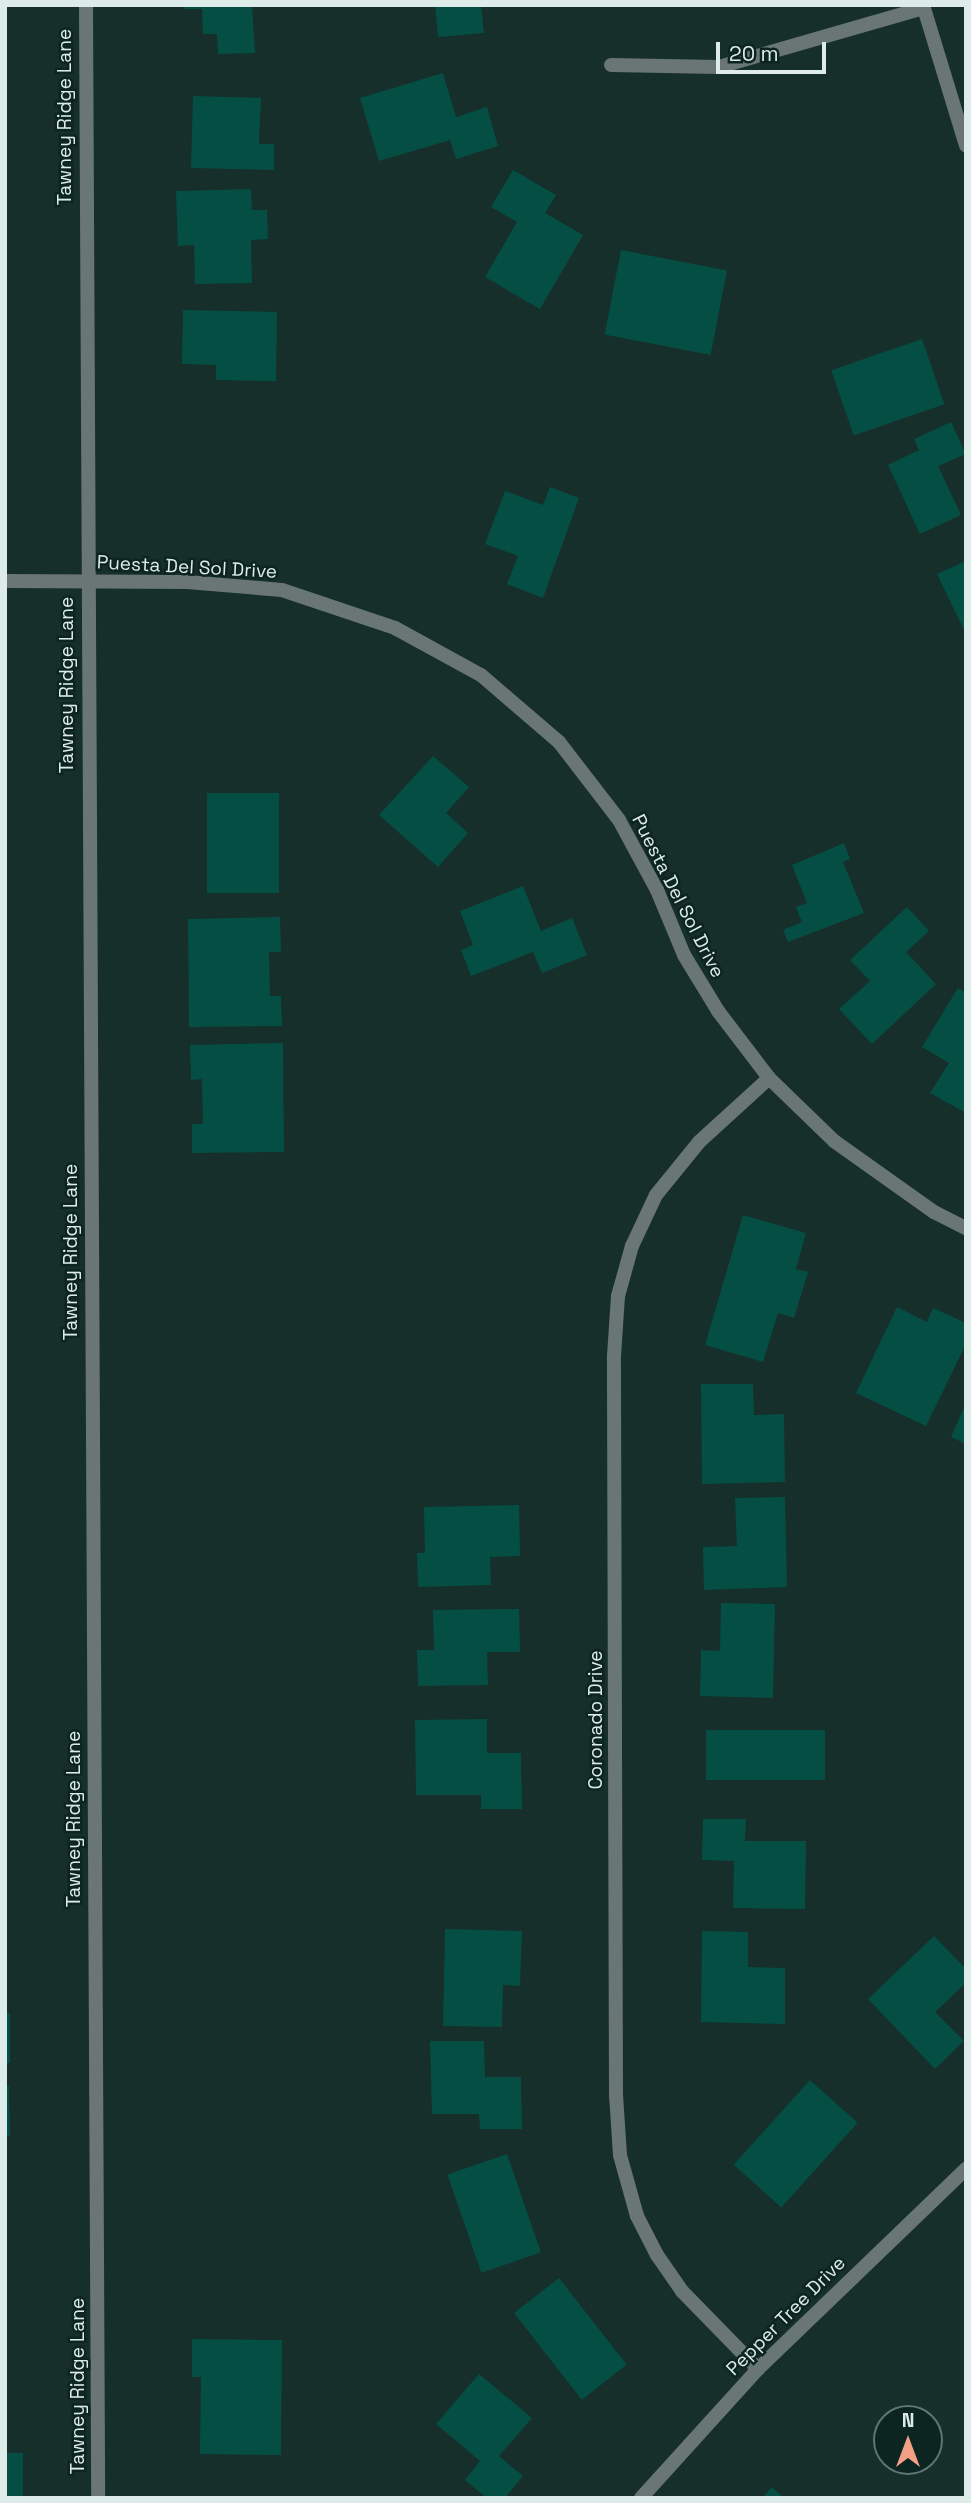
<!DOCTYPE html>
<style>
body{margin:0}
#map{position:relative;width:971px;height:2503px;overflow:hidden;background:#162f2b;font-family:"Space Grotesk",sans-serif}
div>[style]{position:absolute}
.building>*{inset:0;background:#054e44;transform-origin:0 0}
.minor>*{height:14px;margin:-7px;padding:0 7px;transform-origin:7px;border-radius:7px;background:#6a7673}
.tertiary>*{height:14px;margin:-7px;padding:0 7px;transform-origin:7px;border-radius:7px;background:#6a7673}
span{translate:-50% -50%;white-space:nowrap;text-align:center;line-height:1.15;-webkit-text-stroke:5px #0c2521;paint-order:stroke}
.street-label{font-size:19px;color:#deece9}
.frame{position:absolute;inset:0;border:7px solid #deece9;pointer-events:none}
.north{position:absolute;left:873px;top:2405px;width:70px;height:70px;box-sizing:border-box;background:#0c2521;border:2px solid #607571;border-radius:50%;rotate:0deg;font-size:19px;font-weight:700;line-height:28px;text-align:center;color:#deece9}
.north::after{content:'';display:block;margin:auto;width:24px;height:32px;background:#f39f85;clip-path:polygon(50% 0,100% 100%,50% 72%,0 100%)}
.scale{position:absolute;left:716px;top:42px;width:110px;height:32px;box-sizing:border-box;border:4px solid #deece9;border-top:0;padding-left:9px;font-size:21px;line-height:24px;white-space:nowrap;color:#deece9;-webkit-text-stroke:5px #0c2521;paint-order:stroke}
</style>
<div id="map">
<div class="building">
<i style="clip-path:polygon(184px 5px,252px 5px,255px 53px,218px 54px,217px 34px,203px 34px,202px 9px,184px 9px)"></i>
<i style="clip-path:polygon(435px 5px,481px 5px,484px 33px,438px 37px)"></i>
<i style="clip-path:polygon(443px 73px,456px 117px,487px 107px,498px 146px,456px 159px,450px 140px,379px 161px,360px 98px)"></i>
<i style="clip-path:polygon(193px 96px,261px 98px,259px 144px,274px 144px,274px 170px,191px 168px)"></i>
<i style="clip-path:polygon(513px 170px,556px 195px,545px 213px,583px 235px,540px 309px,485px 277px,517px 222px,491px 207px)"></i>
<i style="clip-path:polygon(251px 189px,252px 210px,267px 210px,268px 239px,251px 240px,252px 283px,195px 284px,194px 245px,178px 246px,176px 191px)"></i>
<i style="left:621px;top:250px;width:108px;height:86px;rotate:11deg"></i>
<i style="clip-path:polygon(183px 310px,277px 312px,276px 381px,216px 380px,216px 365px,182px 364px)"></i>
<i style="left:922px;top:339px;width:69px;height:96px;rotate:71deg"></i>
<i style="clip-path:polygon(951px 422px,966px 454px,938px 466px,961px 515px,920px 534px,888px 465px,919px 450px,914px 439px)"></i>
<i style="clip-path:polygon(550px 487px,579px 498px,543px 598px,507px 584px,518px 556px,485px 544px,505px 491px,543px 505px)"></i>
<i style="clip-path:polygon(966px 561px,966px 634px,937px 574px)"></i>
<i style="clip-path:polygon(433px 756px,469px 787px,446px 813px,468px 833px,438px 867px,379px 815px)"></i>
<i style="left:207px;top:793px;width:72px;height:100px"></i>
<i style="clip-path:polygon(844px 843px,850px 859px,843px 862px,864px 913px,788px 942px,783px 930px,802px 922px,796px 907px,807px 903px,792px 865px)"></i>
<i style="clip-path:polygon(523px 886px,541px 931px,572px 918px,587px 955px,542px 973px,533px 952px,471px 976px,461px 950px,473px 945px,460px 911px)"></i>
<i style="clip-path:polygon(907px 907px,929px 931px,906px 952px,936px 984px,872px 1044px,839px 1009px,870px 981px,850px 960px)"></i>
<i style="clip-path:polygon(280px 917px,281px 952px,269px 952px,270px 996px,281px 996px,282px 1026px,189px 1027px,188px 919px)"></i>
<i style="clip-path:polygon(958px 988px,966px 993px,966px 1113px,930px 1093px,949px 1063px,922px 1047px)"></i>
<i style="clip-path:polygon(283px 1043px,284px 1152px,192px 1153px,192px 1124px,203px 1124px,202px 1079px,191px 1080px,190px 1045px)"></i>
<i style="clip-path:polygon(743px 1215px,806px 1233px,796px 1269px,808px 1272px,794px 1318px,778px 1313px,763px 1362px,705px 1345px)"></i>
<i style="clip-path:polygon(897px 1307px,927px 1322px,933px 1308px,966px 1323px,966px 1344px,926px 1426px,856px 1393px)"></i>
<i style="clip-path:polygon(701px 1384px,753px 1384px,754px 1415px,784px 1414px,785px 1482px,702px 1484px)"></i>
<i style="clip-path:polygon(966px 1403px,966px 1444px,951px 1437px)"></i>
<i style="clip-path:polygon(785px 1497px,787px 1587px,704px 1590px,703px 1547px,737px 1546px,735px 1498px)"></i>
<i style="clip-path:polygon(519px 1505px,520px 1556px,490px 1557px,491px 1585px,418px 1587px,417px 1553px,425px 1553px,424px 1507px)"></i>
<i style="clip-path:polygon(721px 1603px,775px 1604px,773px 1698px,700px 1696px,701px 1650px,720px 1651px)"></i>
<i style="clip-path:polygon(519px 1609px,520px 1652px,487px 1652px,488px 1685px,418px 1686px,417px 1650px,434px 1650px,433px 1610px)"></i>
<i style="clip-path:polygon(487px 1719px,487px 1753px,521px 1753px,522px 1809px,481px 1809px,481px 1795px,416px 1795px,415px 1720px)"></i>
<i style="left:706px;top:1730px;width:119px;height:50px"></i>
<i style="clip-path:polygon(703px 1819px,746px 1819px,745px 1841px,806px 1841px,805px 1909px,733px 1908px,734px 1861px,702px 1860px)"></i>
<i style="clip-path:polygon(445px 1929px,522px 1931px,520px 1986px,503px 1985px,502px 2027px,443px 2026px)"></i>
<i style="clip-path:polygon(702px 1931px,748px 1932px,748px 1967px,785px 1968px,785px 2024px,701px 2022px)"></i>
<i style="clip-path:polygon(934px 1936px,966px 1969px,966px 1983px,935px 2012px,964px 2041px,935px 2069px,868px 1999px)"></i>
<i style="left:5px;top:2013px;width:5px;height:50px"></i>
<i style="clip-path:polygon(430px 2041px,484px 2041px,485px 2077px,521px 2077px,522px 2129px,480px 2129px,479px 2114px,432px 2114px)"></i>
<i style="left:810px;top:2080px;width:64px;height:114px;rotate:42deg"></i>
<i style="clip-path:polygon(5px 2086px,9px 2086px,10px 2136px,5px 2136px)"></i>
<i style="left:507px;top:2154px;width:104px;height:63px;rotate:71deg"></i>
<i style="left:559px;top:2278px;width:110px;height:57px;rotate:52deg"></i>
<i style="clip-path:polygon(192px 2339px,282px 2340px,281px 2455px,200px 2454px,201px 2377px,192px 2377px)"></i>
<i style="clip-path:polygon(479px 2374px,532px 2418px,499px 2456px,523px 2476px,505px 2498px,487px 2498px,465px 2480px,480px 2461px,436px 2424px)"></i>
<i style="left:5px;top:2453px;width:18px;height:45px"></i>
<i style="clip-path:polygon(772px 2487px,784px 2498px,762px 2498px)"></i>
</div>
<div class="minor">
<i style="left:923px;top:5px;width:147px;rotate:73deg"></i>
<i style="left:611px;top:65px;width:108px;rotate:1.1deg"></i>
<i style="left:719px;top:67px;width:212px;rotate:-16.1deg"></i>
<i style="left:5px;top:581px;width:182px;rotate:0.3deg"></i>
<i style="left:187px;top:582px;width:95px;rotate:4.8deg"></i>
<i style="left:282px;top:590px;width:119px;rotate:18.6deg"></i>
<i style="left:395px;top:628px;width:98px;rotate:28.7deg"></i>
<i style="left:481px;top:675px;width:103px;rotate:40.7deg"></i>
<i style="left:559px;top:742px;width:98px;rotate:52.4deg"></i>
<i style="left:619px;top:820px;width:80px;rotate:61.5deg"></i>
<i style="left:657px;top:890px;width:70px;rotate:67.4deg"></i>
<i style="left:684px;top:955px;width:66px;rotate:58.7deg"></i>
<i style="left:718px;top:1011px;width:84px;rotate:52.7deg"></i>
<i style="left:769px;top:1078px;width:91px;rotate:44.1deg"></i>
<i style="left:834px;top:1141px;width:123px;rotate:35.4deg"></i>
<i style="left:934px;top:1212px;width:36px;rotate:27deg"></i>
<i style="left:758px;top:2369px;width:109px;rotate:-134.3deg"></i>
<i style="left:682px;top:2291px;width:44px;rotate:-124.8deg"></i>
<i style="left:657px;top:2255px;width:44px;rotate:-117.1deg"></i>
<i style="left:637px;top:2216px;width:63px;rotate:-105.6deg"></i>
<i style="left:620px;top:2155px;width:60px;rotate:-93.8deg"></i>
<i style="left:616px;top:2095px;width:739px;rotate:-90.16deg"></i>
<i style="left:614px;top:1356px;width:60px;rotate:-86.2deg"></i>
<i style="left:618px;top:1296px;width:52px;rotate:-74.4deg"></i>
<i style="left:632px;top:1246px;width:56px;rotate:-64.8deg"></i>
<i style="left:656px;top:1195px;width:68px;rotate:-50.9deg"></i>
<i style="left:699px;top:1142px;width:95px;rotate:-42.4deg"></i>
<i style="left:641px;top:2498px;width:174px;rotate:-47.8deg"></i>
<i style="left:758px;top:2369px;width:289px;rotate:-43.9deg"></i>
</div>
<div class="tertiary">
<i style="left:86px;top:5px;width:2493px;rotate:89.72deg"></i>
</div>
<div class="street-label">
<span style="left:65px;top:117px;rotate:-90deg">Tawney Ridge Lane</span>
<span style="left:187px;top:567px;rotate:3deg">Puesta Del Sol Drive</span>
<span style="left:67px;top:685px;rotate:-90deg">Tawney Ridge Lane</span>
<span style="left:678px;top:896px;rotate:63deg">Puesta Del Sol Drive</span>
<span style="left:71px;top:1252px;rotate:-90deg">Tawney Ridge Lane</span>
<span style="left:596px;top:1720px;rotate:-90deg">Coronado Drive</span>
<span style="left:74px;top:1819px;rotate:-90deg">Tawney Ridge Lane</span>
<span style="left:786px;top:2316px;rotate:-45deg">Pepper Tree Drive</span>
<span style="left:78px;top:2386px;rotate:-90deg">Tawney Ridge Lane</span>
</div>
<div class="frame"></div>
<div class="north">N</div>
<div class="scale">20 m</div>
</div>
